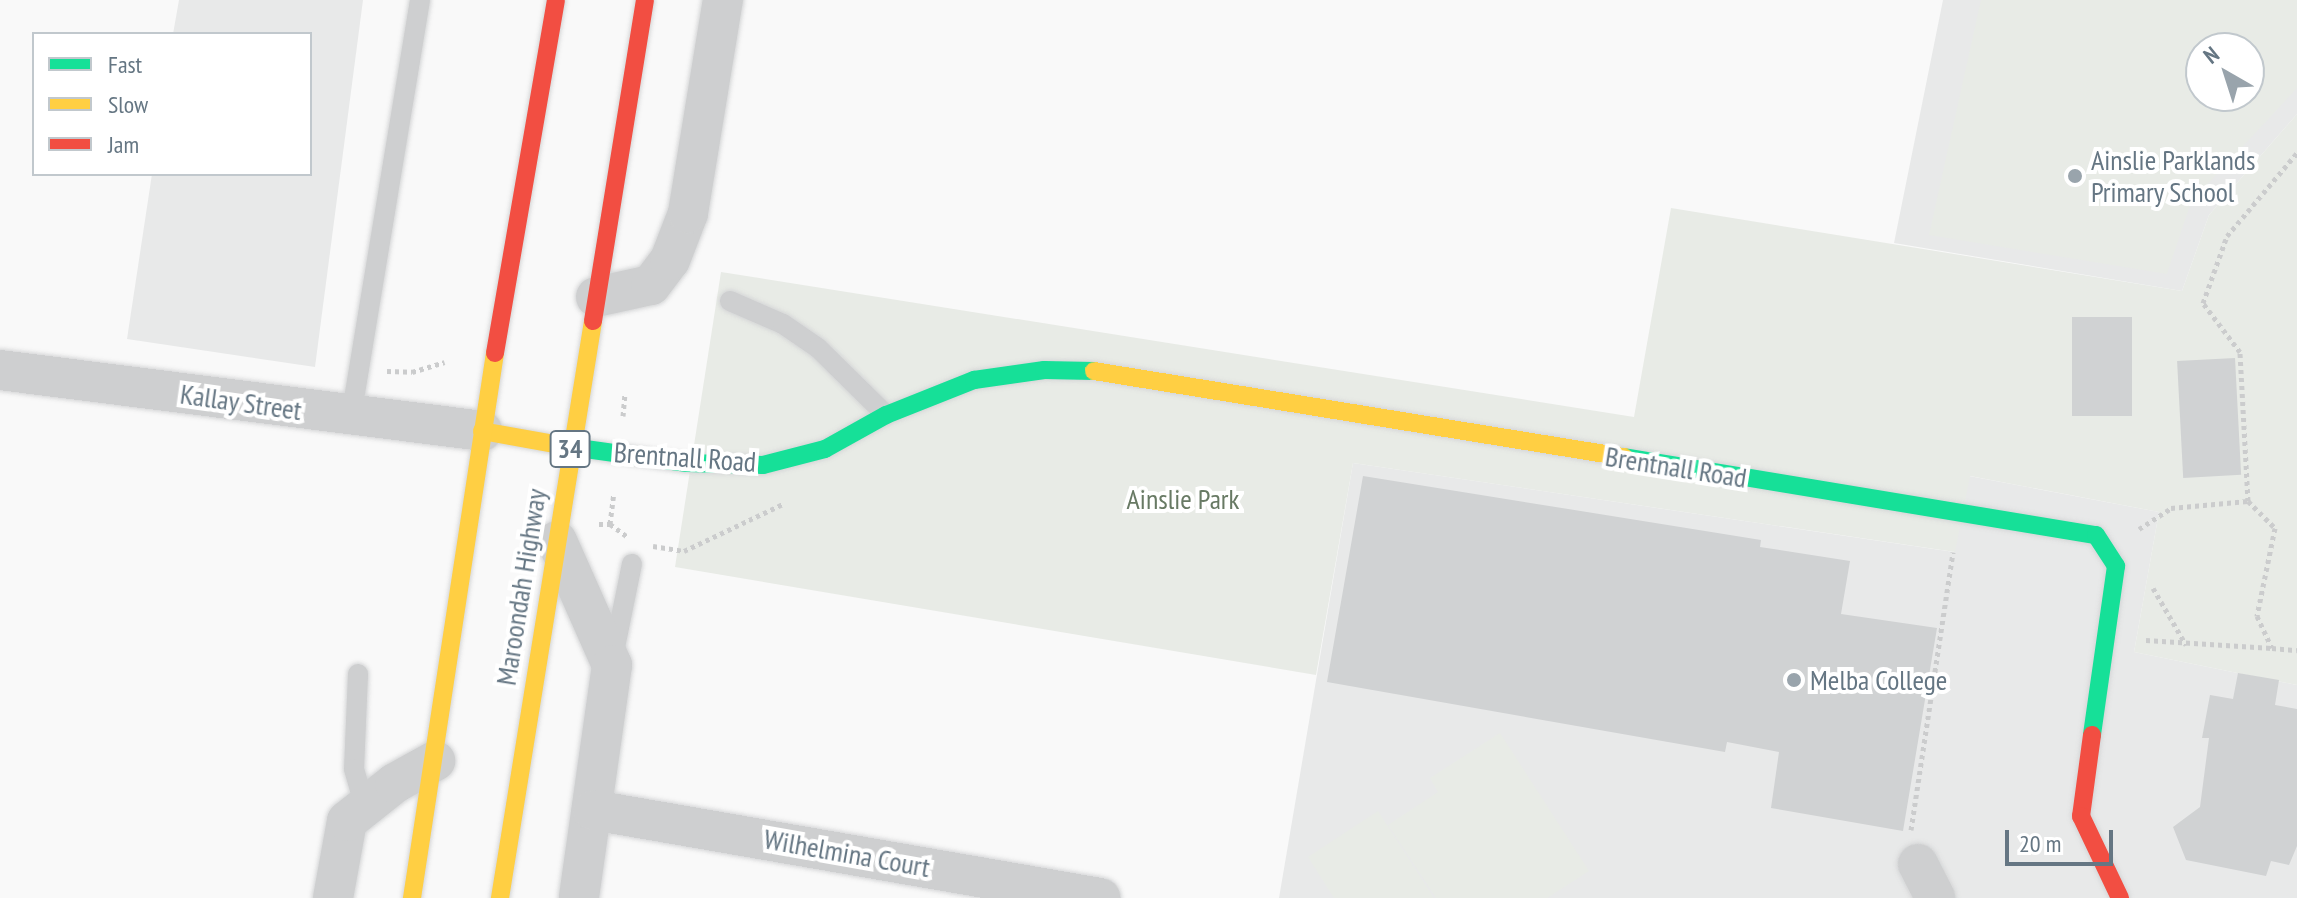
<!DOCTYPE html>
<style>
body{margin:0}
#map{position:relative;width:2297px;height:898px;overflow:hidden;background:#f9f9f9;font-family:"PT Sans Narrow",sans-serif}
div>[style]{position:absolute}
.built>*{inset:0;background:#e8e9e9}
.green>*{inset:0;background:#e8ebe6}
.building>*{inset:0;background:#d0d2d3;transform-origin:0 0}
.path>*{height:5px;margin-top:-2.5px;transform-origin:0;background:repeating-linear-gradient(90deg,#cbcccd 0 4px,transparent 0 8px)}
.roads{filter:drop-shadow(0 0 2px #d5d6d7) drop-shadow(0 0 2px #d5d6d7)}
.lane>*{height:20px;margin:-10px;padding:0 10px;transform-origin:10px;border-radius:10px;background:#cecfd0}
.street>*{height:40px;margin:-20px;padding:0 20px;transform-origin:20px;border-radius:20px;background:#cecfd0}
.fast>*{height:18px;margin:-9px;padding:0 9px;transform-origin:9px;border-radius:9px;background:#16e098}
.slow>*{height:18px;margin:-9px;padding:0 9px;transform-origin:9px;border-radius:9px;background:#ffcf43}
.jam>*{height:18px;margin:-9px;padding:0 9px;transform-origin:9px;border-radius:9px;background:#f24e42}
.dots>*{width:22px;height:22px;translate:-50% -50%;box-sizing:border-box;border:4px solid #fff;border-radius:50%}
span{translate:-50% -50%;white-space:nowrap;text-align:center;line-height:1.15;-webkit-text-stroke:8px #fff;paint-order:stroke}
.shield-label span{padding:2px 6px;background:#fff;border:2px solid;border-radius:6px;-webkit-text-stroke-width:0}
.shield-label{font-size:26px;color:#657683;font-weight:700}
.poi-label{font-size:28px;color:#657683}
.left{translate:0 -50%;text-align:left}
.street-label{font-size:28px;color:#657683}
.park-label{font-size:28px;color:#687a64}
.legend{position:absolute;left:32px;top:32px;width:280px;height:144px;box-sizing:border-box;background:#fff;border:2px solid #c1c8cd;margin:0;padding:10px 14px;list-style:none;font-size:24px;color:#657683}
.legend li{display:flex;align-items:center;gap:16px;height:40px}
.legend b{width:40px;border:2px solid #c1c8cd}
.north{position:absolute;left:2185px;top:32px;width:80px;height:80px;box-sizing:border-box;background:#fff;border:2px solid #c1c8cd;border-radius:50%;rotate:321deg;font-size:22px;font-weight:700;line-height:32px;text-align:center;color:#657683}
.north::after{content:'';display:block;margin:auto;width:28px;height:36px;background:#99a4ac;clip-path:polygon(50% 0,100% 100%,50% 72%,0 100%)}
.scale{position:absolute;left:2005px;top:830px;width:108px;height:36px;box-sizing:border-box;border:4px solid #657683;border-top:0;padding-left:10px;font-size:24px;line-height:28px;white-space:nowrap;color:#657683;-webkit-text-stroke:6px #fff;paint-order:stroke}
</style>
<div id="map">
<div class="built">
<i style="clip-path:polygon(179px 0,363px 0,315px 367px,127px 339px,152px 174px,310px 174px,310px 34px,173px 34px)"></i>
<i style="clip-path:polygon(evenodd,1943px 0,2297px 0,2297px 114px,2209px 215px,2182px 291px,1894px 243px,1943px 0,2201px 48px,2249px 48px,2249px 96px,2201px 96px,2201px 48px)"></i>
<i style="clip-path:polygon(1353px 463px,1954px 552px,1969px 476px,2159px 512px,2134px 652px,2297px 685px,2297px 898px,1279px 898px)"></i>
</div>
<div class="green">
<i style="clip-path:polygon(evenodd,1981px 0,2297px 0,2297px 88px,2191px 202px,2167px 274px,1929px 235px,1981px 0,2201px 48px,2249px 48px,2249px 96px,2201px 96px,2201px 48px)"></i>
<i style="clip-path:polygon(2297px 114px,2297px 685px,2134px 652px,2159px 512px,1970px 476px,1955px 552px,1353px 463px,1316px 675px,675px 567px,721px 272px,1634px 417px,1671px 208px,2182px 291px,2209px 215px)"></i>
<i style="clip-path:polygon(1500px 733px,1589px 871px,1547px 898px,1436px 898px,1388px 825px,1438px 792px,1430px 778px)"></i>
<i style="clip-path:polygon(1378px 811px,1434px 898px,1334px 898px,1308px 857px)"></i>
</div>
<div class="building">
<i style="left:2072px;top:317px;width:60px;height:99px"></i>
<i style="left:2235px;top:358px;width:117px;height:58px;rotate:87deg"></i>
<i style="clip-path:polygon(1363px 476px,1761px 540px,1760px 547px,1850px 561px,1841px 614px,1937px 628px,1903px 831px,1771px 808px,1779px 752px,1727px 742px,1725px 752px,1327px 682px)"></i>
<i style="clip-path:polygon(2238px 673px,2279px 680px,2275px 705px,2297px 709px,2297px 846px,2289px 865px,2271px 861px,2266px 876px,2186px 860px,2173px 827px,2200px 807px,2209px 738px,2202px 738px,2210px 695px,2233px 699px)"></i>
</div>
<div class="path">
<i style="left:387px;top:371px;width:25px;rotate:2deg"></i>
<i style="left:412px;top:372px;width:34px;rotate:-17deg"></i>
<i style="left:623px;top:416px;width:22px;rotate:-85deg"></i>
<i style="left:2248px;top:501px;width:38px;rotate:45deg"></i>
<i style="left:2275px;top:528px;width:90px;rotate:101.6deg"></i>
<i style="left:2257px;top:616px;width:35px;rotate:65deg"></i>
<i style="left:2272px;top:648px;width:25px;rotate:5deg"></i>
<i style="left:599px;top:524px;width:11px"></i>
<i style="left:610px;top:524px;width:31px;rotate:-83deg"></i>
<i style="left:610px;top:524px;width:22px;rotate:36deg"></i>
<i style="left:2139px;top:529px;width:38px;rotate:-33deg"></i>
<i style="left:2171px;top:508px;width:77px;rotate:-5.2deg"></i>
<i style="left:2248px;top:501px;width:149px;rotate:-93.1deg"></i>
<i style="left:2240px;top:352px;width:61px;rotate:-127.1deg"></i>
<i style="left:2203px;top:303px;width:71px;rotate:-70.3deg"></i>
<i style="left:2227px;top:236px;width:109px;rotate:-49.9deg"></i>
<i style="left:653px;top:546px;width:31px;rotate:9deg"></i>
<i style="left:684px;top:551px;width:110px;rotate:-25.4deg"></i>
<i style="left:2153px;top:588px;width:66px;rotate:59.9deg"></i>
<i style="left:2146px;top:640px;width:126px;rotate:3.6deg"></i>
<i style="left:1911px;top:830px;width:281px;rotate:-81.4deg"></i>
</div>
<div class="roads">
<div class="lane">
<i style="left:730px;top:301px;width:58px;rotate:23.5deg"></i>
<i style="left:783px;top:324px;width:42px;rotate:34.4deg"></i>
<i style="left:818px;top:348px;width:95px;rotate:44.6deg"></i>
<i style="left:351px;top:417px;width:423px;rotate:-80.6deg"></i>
<i style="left:613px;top:657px;width:95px;rotate:-78.5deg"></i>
<i style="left:358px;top:674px;width:95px;rotate:92.4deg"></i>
<i style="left:354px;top:769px;width:40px;rotate:74deg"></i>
</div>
<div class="street">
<i style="left:596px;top:297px;width:56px;rotate:-12.3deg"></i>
<i style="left:651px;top:285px;width:31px;rotate:-53deg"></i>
<i style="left:670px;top:260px;width:50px;rotate:-69deg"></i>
<i style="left:688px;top:213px;width:216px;rotate:-80.7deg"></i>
<i style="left:0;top:370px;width:486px;rotate:7.2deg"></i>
<i style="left:557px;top:541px;width:136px;rotate:66.1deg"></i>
<i style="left:612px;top:665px;width:235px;rotate:98.1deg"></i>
<i style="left:593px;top:810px;width:515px;rotate:9.85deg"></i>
<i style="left:1918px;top:864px;width:38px;rotate:63deg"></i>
<i style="left:333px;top:898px;width:78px;rotate:-79.7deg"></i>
<i style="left:347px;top:821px;width:61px;rotate:-38.4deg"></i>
<i style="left:395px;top:783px;width:46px;rotate:-28.8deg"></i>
</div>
<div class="fast">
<i style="left:571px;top:447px;width:117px;rotate:7.9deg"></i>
<i style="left:687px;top:463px;width:76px;rotate:1.5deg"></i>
<i style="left:763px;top:465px;width:64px;rotate:-14.5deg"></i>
<i style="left:825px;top:449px;width:70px;rotate:-29.1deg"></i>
<i style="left:886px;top:415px;width:95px;rotate:-21.7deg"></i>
<i style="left:974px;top:380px;width:71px;rotate:-8.1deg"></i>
<i style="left:1044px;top:370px;width:50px;rotate:1.1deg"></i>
<i style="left:1624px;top:457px;width:478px;rotate:9.4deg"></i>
<i style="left:2096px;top:535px;width:37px;rotate:57deg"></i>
<i style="left:2116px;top:566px;width:171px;rotate:98.1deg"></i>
</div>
<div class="slow">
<i style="left:1094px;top:371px;width:537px;rotate:9.22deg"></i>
<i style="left:482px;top:431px;width:90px;rotate:10.2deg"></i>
<i style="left:412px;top:898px;width:551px;rotate:-81.34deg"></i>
<i style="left:500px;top:898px;width:584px;rotate:-80.84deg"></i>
</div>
<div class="jam">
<i style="left:593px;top:321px;width:325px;rotate:-80.8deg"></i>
<i style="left:495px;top:353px;width:358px;rotate:-80.2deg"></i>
<i style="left:2092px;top:735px;width:82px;rotate:97.7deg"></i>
<i style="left:2081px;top:816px;width:91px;rotate:64.6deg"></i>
</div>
</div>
<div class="dots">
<i style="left:2075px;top:176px;background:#99a4ac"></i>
<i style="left:1794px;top:680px;background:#99a4ac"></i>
</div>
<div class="shield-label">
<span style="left:570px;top:449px">34</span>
</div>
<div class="poi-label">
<span class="left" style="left:2091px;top:176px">Ainslie Parklands<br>Primary School</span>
<span class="left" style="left:1810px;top:680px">Melba College</span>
</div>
<div class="street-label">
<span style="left:241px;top:402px;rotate:8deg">Kallay Street</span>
<span style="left:685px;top:457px;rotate:4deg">Brentnall Road</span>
<span style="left:1676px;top:467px;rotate:9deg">Brentnall Road</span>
<span style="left:521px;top:587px;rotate:-81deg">Maroondah Highway</span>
<span style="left:847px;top:853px;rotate:10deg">Wilhelmina Court</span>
</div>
<div class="park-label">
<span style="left:1183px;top:499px">Ainslie Park</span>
</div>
<ul class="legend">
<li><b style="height:10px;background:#16e098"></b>Fast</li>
<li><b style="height:10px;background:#ffcf43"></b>Slow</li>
<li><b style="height:10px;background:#f24e42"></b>Jam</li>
</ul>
<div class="north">N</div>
<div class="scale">20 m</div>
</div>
